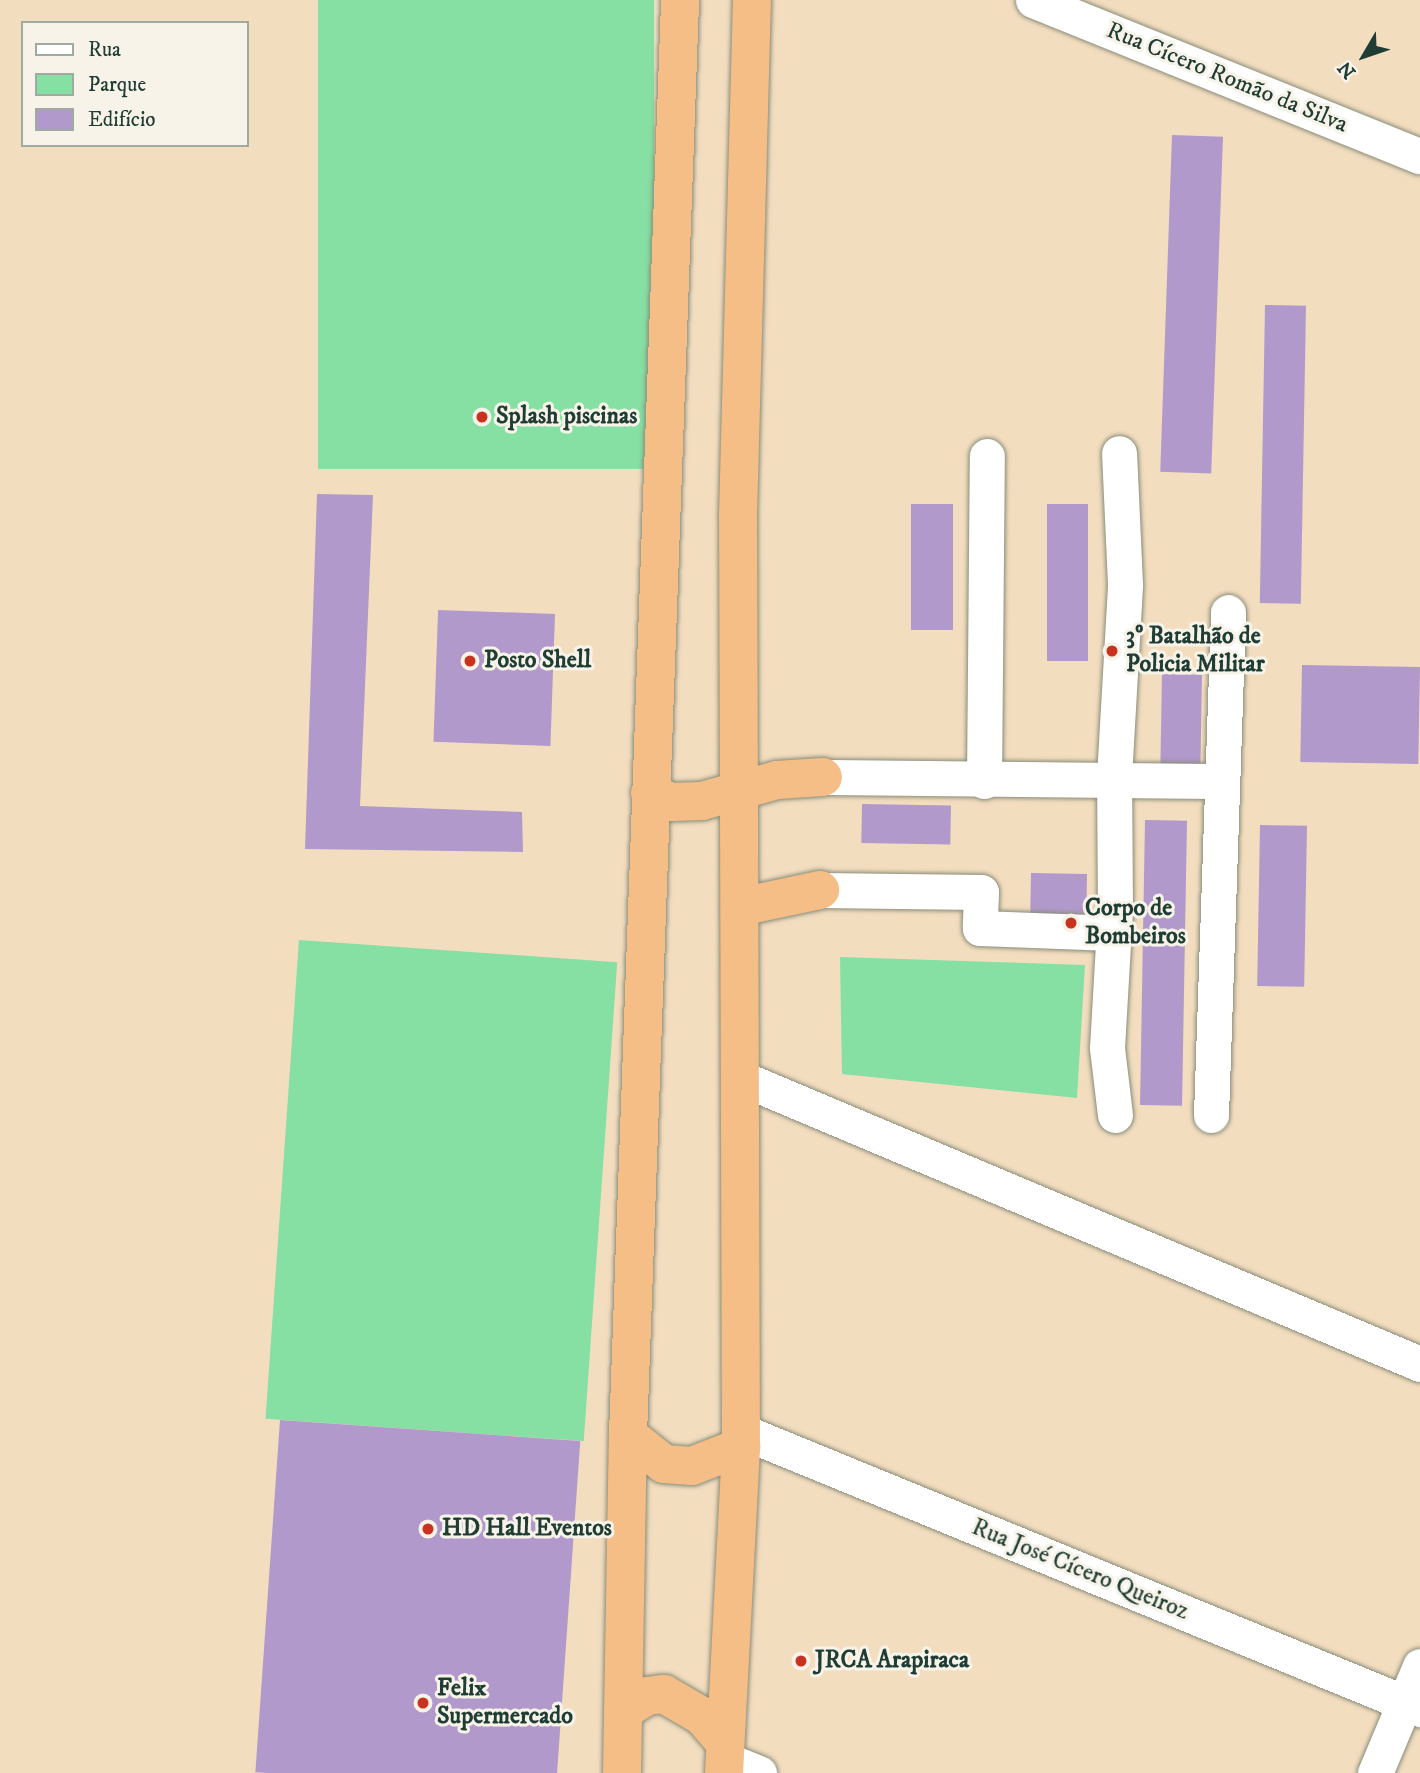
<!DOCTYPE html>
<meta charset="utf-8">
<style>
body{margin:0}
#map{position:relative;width:1420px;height:1773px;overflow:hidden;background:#f3ddbf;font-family:"IM FELL DW Pica",serif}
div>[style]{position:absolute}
.green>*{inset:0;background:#86dfa3;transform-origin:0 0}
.building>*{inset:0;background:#b199cb;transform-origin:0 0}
.roads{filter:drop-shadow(0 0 2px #898d7a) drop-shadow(0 0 2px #898d7a)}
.minor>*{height:35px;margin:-17.5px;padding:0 17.5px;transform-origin:17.5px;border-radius:17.5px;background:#fff}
.highway>*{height:38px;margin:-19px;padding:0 19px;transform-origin:19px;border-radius:19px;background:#f6be87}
.dots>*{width:19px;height:19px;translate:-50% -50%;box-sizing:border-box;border:4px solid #f7f3e8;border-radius:50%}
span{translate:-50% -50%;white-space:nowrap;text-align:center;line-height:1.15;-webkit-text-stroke:6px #f7f3e8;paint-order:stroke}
.street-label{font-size:24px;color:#1f3d34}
.poi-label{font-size:24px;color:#1f3d34;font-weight:700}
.left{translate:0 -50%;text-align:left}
.legend{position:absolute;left:21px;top:21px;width:228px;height:126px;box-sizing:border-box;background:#f7f3e8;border:2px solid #a1aaa0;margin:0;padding:9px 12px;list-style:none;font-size:21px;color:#1f3d34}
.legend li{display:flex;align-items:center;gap:14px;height:35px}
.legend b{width:35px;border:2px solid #a1aaa0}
.north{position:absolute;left:1329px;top:21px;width:70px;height:70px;-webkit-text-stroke:5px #f7f3e8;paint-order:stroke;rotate:231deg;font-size:19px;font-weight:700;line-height:28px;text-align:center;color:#1f3d34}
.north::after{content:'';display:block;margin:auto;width:24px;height:32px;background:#1f3d34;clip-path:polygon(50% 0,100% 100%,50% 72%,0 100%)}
</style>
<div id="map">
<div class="green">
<i style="left:318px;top:0;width:336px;height:469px"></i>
<i style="left:299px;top:940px;width:319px;height:480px;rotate:4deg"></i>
<i style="clip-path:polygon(840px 957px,1085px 965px,1077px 1098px,842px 1074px)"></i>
</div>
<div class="building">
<i style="left:1172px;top:135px;width:51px;height:337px;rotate:2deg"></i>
<i style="left:1265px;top:305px;width:41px;height:298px;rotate:1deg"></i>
<i style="clip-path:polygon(317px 494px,373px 495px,360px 806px,522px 812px,523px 852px,305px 849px)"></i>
<i style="left:911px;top:504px;width:42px;height:126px"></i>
<i style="left:1047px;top:504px;width:41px;height:157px"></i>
<i style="left:555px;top:614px;width:132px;height:117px;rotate:92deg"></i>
<i style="left:1302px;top:665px;width:118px;height:97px;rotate:1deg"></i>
<i style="left:1162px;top:674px;width:40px;height:91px;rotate:1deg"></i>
<i style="left:862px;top:804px;width:89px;height:39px;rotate:1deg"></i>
<i style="left:1145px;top:820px;width:42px;height:285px;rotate:1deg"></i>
<i style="left:1260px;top:825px;width:47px;height:161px;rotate:1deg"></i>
<i style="left:1031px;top:873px;width:56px;height:40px;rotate:1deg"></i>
<i style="left:280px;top:1420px;width:301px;height:353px;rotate:4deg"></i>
</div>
<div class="roads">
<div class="minor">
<i style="left:1033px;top:0;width:417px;rotate:22deg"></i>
<i style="left:823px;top:777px;width:396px;rotate:0.6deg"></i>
<i style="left:984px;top:781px;width:325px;rotate:-89.5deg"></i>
<i style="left:820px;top:890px;width:161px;rotate:0.7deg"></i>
<i style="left:981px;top:892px;width:36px;rotate:92deg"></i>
<i style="left:980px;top:928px;width:133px;rotate:2.2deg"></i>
<i style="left:741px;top:1078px;width:737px;rotate:22.84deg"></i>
<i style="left:1115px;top:1115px;width:67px;rotate:-96.8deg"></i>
<i style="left:1107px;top:1048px;width:137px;rotate:-86.7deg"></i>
<i style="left:1115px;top:911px;width:134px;rotate:-90.4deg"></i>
<i style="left:1114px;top:777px;width:193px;rotate:-86.7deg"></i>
<i style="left:1125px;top:584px;width:131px;rotate:-92.6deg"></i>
<i style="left:1211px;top:1115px;width:503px;rotate:-88.06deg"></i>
<i style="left:741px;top:1431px;width:734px;rotate:22.27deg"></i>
<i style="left:724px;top:1759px;width:38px;rotate:22deg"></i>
<i style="left:1375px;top:1773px;width:116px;rotate:-67.2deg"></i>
</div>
<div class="highway">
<i style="left:650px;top:793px;width:23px;rotate:23deg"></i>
<i style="left:671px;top:802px;width:31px;rotate:-2deg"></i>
<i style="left:702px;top:801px;width:78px;rotate:-15.6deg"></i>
<i style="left:777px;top:780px;width:46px;rotate:-3.7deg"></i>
<i style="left:740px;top:907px;width:82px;rotate:-12deg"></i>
<i style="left:628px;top:1435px;width:46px;rotate:38.9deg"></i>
<i style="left:664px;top:1464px;width:28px;rotate:4deg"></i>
<i style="left:692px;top:1466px;width:53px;rotate:-21.2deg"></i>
<i style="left:623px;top:1711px;width:28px;rotate:-32deg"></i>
<i style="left:647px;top:1696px;width:17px;rotate:-7deg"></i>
<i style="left:664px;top:1694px;width:44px;rotate:30.1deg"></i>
<i style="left:702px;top:1716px;width:35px;rotate:49deg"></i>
<i style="left:622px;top:1773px;width:338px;rotate:-89deg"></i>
<i style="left:628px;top:1435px;width:1436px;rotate:-87.92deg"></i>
<i style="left:724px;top:1773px;width:326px;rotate:-87deg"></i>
<i style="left:741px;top:1447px;width:931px;rotate:-90.18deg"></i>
<i style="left:738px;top:516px;width:516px;rotate:-88.45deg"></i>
</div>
</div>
<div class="dots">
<i style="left:482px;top:417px;background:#c8321e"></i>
<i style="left:1112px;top:651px;background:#c8321e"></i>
<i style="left:470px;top:661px;background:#c8321e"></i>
<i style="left:1071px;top:923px;background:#c8321e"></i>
<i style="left:428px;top:1529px;background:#c8321e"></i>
<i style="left:801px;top:1661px;background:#c8321e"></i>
<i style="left:423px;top:1703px;background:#c8321e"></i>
</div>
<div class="street-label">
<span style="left:1227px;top:78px;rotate:22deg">Rua Cícero Romão da Silva</span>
<span style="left:1080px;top:1570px;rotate:22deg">Rua José Cícero Queiroz</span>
</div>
<div class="poi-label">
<span class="left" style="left:496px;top:417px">Splash piscinas</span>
<span class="left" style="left:1126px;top:651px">3º Batalhão de<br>Policia Militar</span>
<span class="left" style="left:484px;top:661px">Posto Shell</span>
<span class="left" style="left:1085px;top:923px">Corpo de<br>Bombeiros</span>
<span class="left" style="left:442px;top:1529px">HD Hall Eventos</span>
<span class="left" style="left:815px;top:1661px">JRCA Arapiraca</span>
<span class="left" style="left:437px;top:1703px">Felix<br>Supermercado</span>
</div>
<ul class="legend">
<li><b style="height:9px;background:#fff"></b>Rua</li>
<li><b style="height:19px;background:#86dfa3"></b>Parque</li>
<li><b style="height:19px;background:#b199cb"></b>Edifício</li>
</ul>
<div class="north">N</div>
</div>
